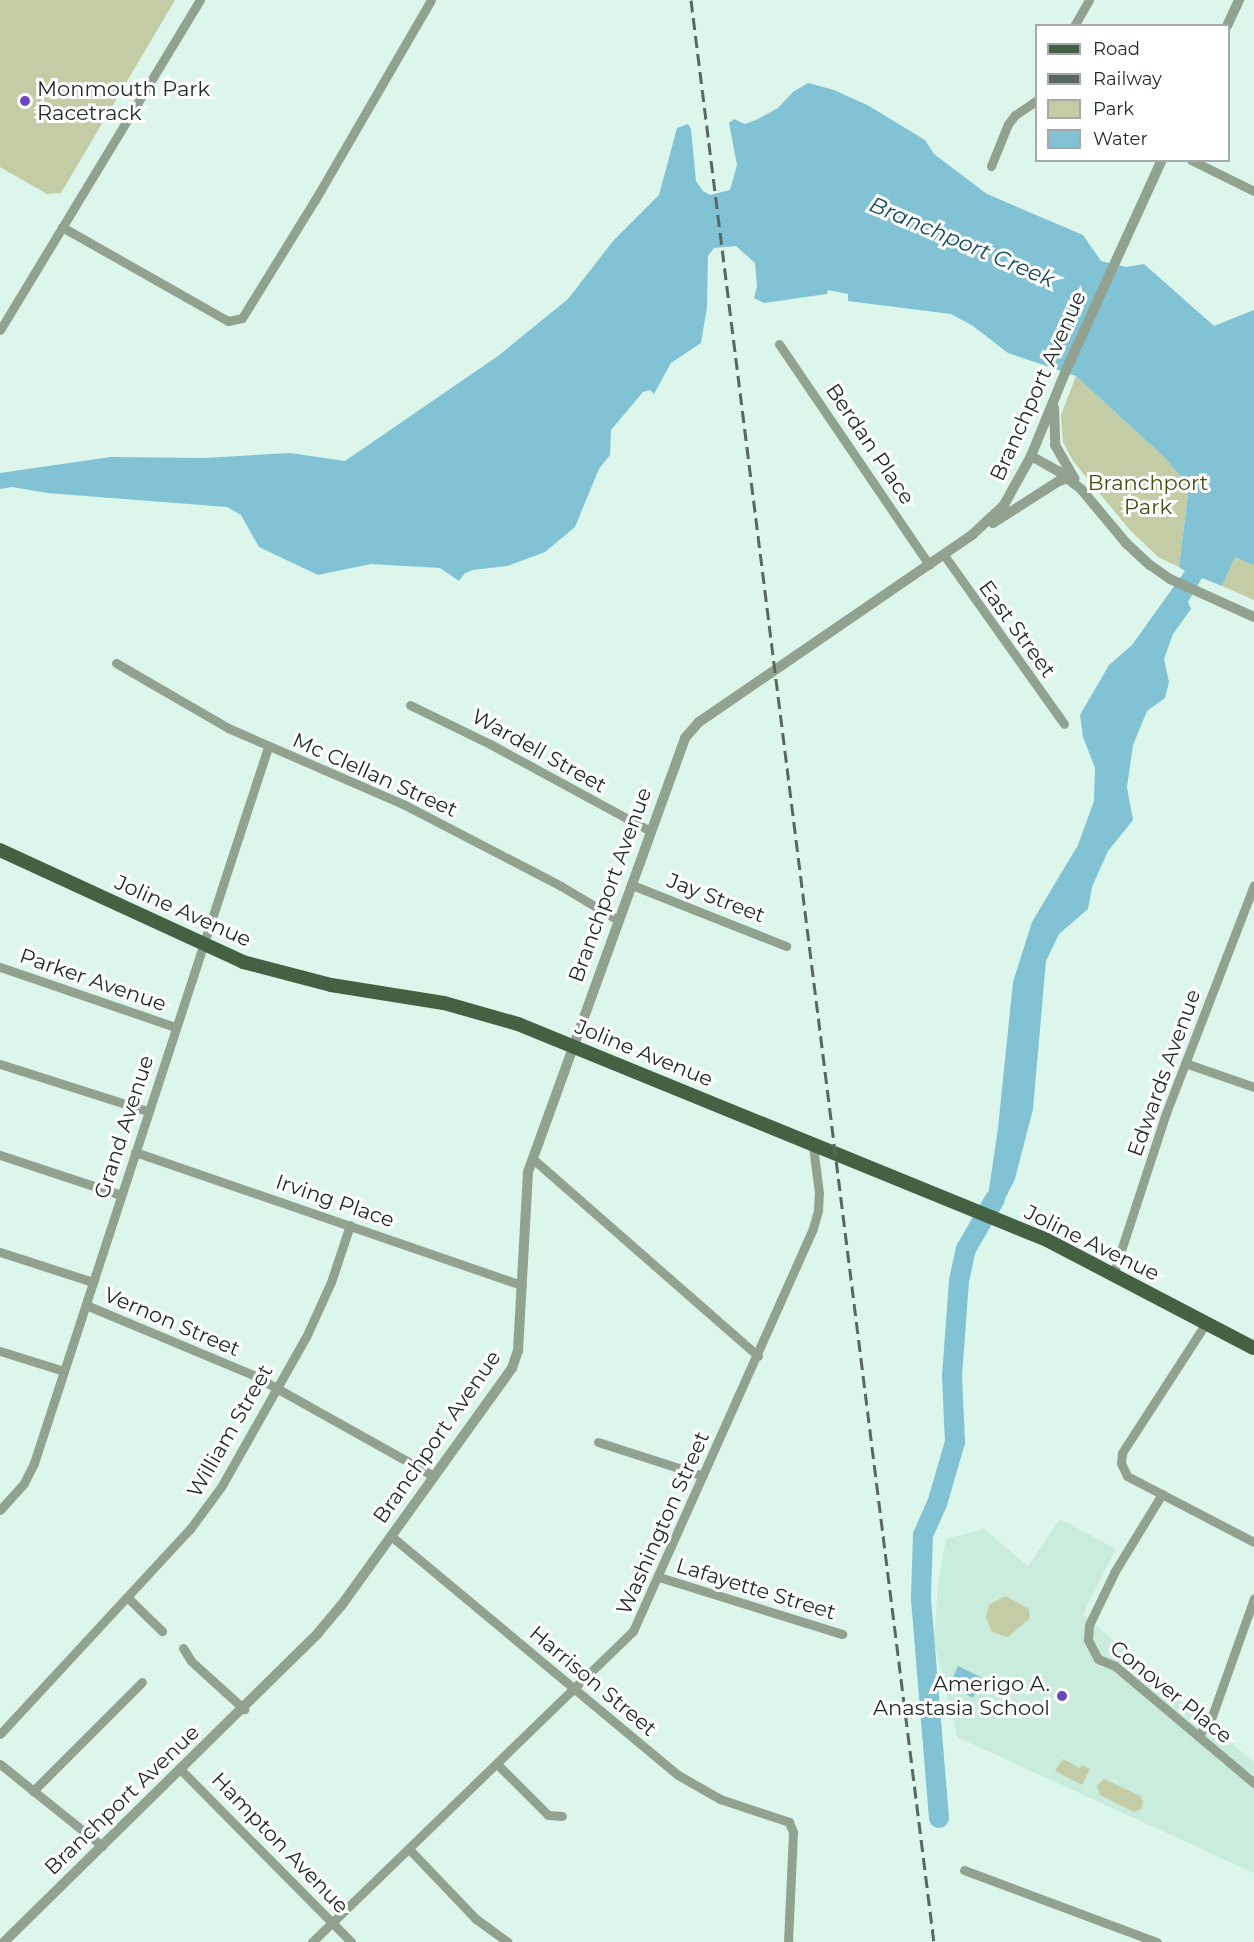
<!DOCTYPE html>
<style>
body{margin:0}
#map{position:relative;width:1254px;height:1942px;overflow:hidden;background:#dcf6eb;font-family:Montserrat,sans-serif}
div>[style]{position:absolute}
.built>*{inset:0;background:#caecdd}
.green>*{inset:0;background:#c3cca4}
.water>*{inset:0;background:#81c2d5}
.river>*{height:20px;margin:-10px;padding:0 10px;transform-origin:10px;border-radius:10px;background:#81c2d5}
.minor>*{height:9px;margin:-4.5px;padding:0 4.5px;transform-origin:4.5px;border-radius:4.5px;background:#91a290}
.tertiary>*{height:10px;margin:-5px;padding:0 5px;transform-origin:5px;border-radius:5px;background:#91a290}
.primary>*{height:14px;margin:-7px;padding:0 7px;transform-origin:7px;border-radius:7px;background:#446243}
.rail>*{height:3px;margin-top:-1.5px;transform-origin:0;background:repeating-linear-gradient(90deg,#596761 0 12px,transparent 0 18px)}
.dots>*{width:16px;height:16px;translate:-50% -50%;box-sizing:border-box;border:3px solid #fff;border-radius:50%}
span{translate:-50% -50%;white-space:nowrap;text-align:center;line-height:1.15;-webkit-text-stroke:6px #fff;paint-order:stroke}
.poi-label{font-size:21px;color:#1f2925}
.left{translate:0 -50%;text-align:left}
.right{translate:-100% -50%;text-align:right}
.street-label{font-size:21px;color:#1f2925}
.park-label{font-size:21px;color:#454e14}
.water-label{font-size:22px;color:#144c5a;font-style:italic}
.legend{position:absolute;left:1035px;top:24px;width:195px;height:138px;box-sizing:border-box;background:#fff;border:2px solid #a5a9a8;margin:0;padding:8px 10px;list-style:none;font-size:18px;color:#1f2925}
.legend li{display:flex;align-items:center;gap:12px;height:30px}
.legend b{width:30px;border:2px solid #a5a9a8}
</style>
<div id="map">
<div class="built">
<i style="clip-path:polygon(1060px 1519px,1116px 1549px,1083px 1614px,1254px 1762px,1254px 1873px,957px 1737px,934px 1642px,938px 1583px,946px 1539px,984px 1529px,1028px 1566px)"></i>
</div>
<div class="green">
<i style="clip-path:polygon(0 0,175px 0,61px 193px,47px 194px,0 167px)"></i>
<i style="clip-path:polygon(1076px 376px,1164px 457px,1189px 486px,1179px 567px,1158px 557px,1129px 529px,1073px 461px,1063px 442px,1061px 415px)"></i>
<i style="clip-path:polygon(1235px 557px,1252px 565px,1254px 563px,1254px 600px,1222px 586px)"></i>
<i style="clip-path:polygon(1005px 1596px,1029px 1609px,1030px 1618px,1008px 1637px,992px 1632px,986px 1617px,989px 1605px)"></i>
<i style="clip-path:polygon(1063px 1759px,1080px 1768px,1082px 1765px,1090px 1769px,1082px 1785px,1055px 1771px)"></i>
<i style="clip-path:polygon(1104px 1779px,1140px 1796px,1143px 1802px,1141px 1809px,1134px 1812px,1100px 1795px,1097px 1786px)"></i>
</div>
<div class="water">
<i style="clip-path:polygon(808px 83px,834px 90px,869px 106px,925px 140px,934px 154px,987px 194px,1083px 235px,1101px 261px,1126px 267px,1144px 264px,1214px 326px,1254px 310px,1254px 563px,1252px 565px,1235px 557px,1222px 586px,1202px 578px,1188px 602px,1191px 609px,1173px 634px,1164px 659px,1169px 682px,1165px 698px,1147px 711px,1133px 745px,1127px 787px,1133px 820px,1108px 851px,1092px 887px,1088px 909px,1059px 934px,1046px 961px,1033px 1109px,1015px 1179px,1003px 1203px,988px 1196px,998px 1128px,1013px 982px,1032px 922px,1078px 845px,1094px 801px,1095px 768px,1083px 737px,1080px 715px,1109px 665px,1132px 645px,1185px 571px,1179px 567px,1189px 486px,1164px 457px,1076px 376px,1008px 353px,973px 326px,951px 314px,848px 301px,848px 294px,828px 290px,827px 294px,764px 303px,754px 298px,757px 286px,755px 263px,736px 246px,714px 248px,708px 256px,707px 307px,701px 343px,671px 363px,654px 394px,650px 390px,643px 392px,611px 430px,610px 455px,599px 469px,575px 527px,545px 552px,507px 566px,473px 570px,465px 573px,459px 581px,440px 568px,371px 564px,318px 575px,259px 547px,241px 515px,227px 507px,47px 493px,12px 487px,0 489px,0 473px,111px 457px,205px 458px,290px 453px,345px 461px,498px 356px,568px 299px,613px 241px,659px 195px,677px 128px,688px 124px,691px 129px,696px 181px,703px 191px,710px 195px,730px 190px,737px 165px,729px 123px,734px 119px,745px 124px,758px 119px,778px 108px,793px 92px)"></i>
<i style="clip-path:polygon(958px 1666px,983px 1678px,973px 1698px,954px 1688px,951px 1681px)"></i>
</div>
<div class="river">
<i style="left:939px;top:1818px;width:221px;rotate:-94.7deg"></i>
<i style="left:921px;top:1598px;width:63px;rotate:-88.2deg"></i>
<i style="left:923px;top:1535px;width:34px;rotate:-66deg"></i>
<i style="left:937px;top:1504px;width:65px;rotate:-73.8deg"></i>
<i style="left:955px;top:1442px;width:66px;rotate:-92.6deg"></i>
<i style="left:952px;top:1376px;width:95px;rotate:-85.8deg"></i>
<i style="left:959px;top:1281px;width:33px;rotate:-78deg"></i>
<i style="left:966px;top:1249px;width:58px;rotate:-59.9deg"></i>
</div>
<div class="minor">
<i style="left:1074px;top:26px;width:30px;rotate:-60deg"></i>
<i style="left:1191px;top:160px;width:70px;rotate:26.2deg"></i>
<i style="left:991px;top:166px;width:45px;rotate:-68deg"></i>
<i style="left:1008px;top:124px;width:11px;rotate:-52deg"></i>
<i style="left:1015px;top:115px;width:25px;rotate:-34deg"></i>
<i style="left:62px;top:227px;width:191px;rotate:29.5deg"></i>
<i style="left:228px;top:321px;width:14px;rotate:-12deg"></i>
<i style="left:242px;top:318px;width:139px;rotate:-58.3deg"></i>
<i style="left:315px;top:200px;width:231px;rotate:-59.9deg"></i>
<i style="left:0;top:330px;width:386px;rotate:-58.8deg"></i>
<i style="left:779px;top:344px;width:267px;rotate:55.8deg"></i>
<i style="left:944px;top:555px;width:207px;rotate:54.6deg"></i>
<i style="left:116px;top:663px;width:129px;rotate:30.1deg"></i>
<i style="left:228px;top:728px;width:191px;rotate:23.5deg"></i>
<i style="left:403px;top:804px;width:178px;rotate:27.4deg"></i>
<i style="left:561px;top:886px;width:66px;rotate:30.8deg"></i>
<i style="left:410px;top:705px;width:89px;rotate:26deg"></i>
<i style="left:490px;top:744px;width:182px;rotate:28.5deg"></i>
<i style="left:632px;top:885px;width:166px;rotate:21.6deg"></i>
<i style="left:0;top:967px;width:185px;rotate:18.9deg"></i>
<i style="left:1185px;top:1063px;width:73px;rotate:19.2deg"></i>
<i style="left:0;top:1064px;width:154px;rotate:17.7deg"></i>
<i style="left:135px;top:1152px;width:409px;rotate:19deg"></i>
<i style="left:0;top:1155px;width:127px;rotate:18.3deg"></i>
<i style="left:533px;top:1159px;width:299px;rotate:41.2deg"></i>
<i style="left:0;top:1252px;width:98px;rotate:17.9deg"></i>
<i style="left:1113px;top:1275px;width:170px;rotate:-71.9deg"></i>
<i style="left:1166px;top:1113px;width:244px;rotate:-68.9deg"></i>
<i style="left:86px;top:1305px;width:181px;rotate:22.7deg"></i>
<i style="left:253px;top:1375px;width:207px;rotate:29.2deg"></i>
<i style="left:1206px;top:1323px;width:155px;rotate:122.9deg"></i>
<i style="left:1122px;top:1453px;width:10px;rotate:96deg"></i>
<i style="left:1121px;top:1463px;width:14px;rotate:65deg"></i>
<i style="left:1127px;top:1476px;width:143px;rotate:27.5deg"></i>
<i style="left:0;top:1351px;width:67px;rotate:17.4deg"></i>
<i style="left:598px;top:1442px;width:110px;rotate:17.9deg"></i>
<i style="left:1162px;top:1494px;width:90px;rotate:121.4deg"></i>
<i style="left:1115px;top:1571px;width:60px;rotate:115.7deg"></i>
<i style="left:1089px;top:1625px;width:15px;rotate:94deg"></i>
<i style="left:1088px;top:1640px;width:21px;rotate:62deg"></i>
<i style="left:1098px;top:1659px;width:18px;rotate:22deg"></i>
<i style="left:1115px;top:1666px;width:182px;rotate:40.1deg"></i>
<i style="left:0;top:1510px;width:36px;rotate:-48deg"></i>
<i style="left:24px;top:1483px;width:22px;rotate:-63deg"></i>
<i style="left:34px;top:1463px;width:753px;rotate:-71.9deg"></i>
<i style="left:391px;top:1536px;width:373px;rotate:39.8deg"></i>
<i style="left:678px;top:1775px;width:48px;rotate:29.7deg"></i>
<i style="left:720px;top:1799px;width:73px;rotate:18.4deg"></i>
<i style="left:789px;top:1822px;width:11px;rotate:68deg"></i>
<i style="left:793px;top:1832px;width:110px;rotate:92.6deg"></i>
<i style="left:659px;top:1577px;width:192px;rotate:17.3deg"></i>
<i style="left:127px;top:1597px;width:49px;rotate:44.2deg"></i>
<i style="left:183px;top:1648px;width:15px;rotate:58deg"></i>
<i style="left:191px;top:1661px;width:72px;rotate:42.2deg"></i>
<i style="left:0;top:1734px;width:280px;rotate:-47.2deg"></i>
<i style="left:190px;top:1529px;width:52px;rotate:-53.6deg"></i>
<i style="left:221px;top:1487px;width:172px;rotate:-60.5deg"></i>
<i style="left:306px;top:1337px;width:60px;rotate:-65.6deg"></i>
<i style="left:331px;top:1282px;width:60px;rotate:-71.6deg"></i>
<i style="left:1198px;top:1736px;width:21px;rotate:-53deg"></i>
<i style="left:1211px;top:1719px;width:128px;rotate:-70.4deg"></i>
<i style="left:0;top:1764px;width:131px;rotate:38.8deg"></i>
<i style="left:497px;top:1764px;width:72px;rotate:45deg"></i>
<i style="left:548px;top:1815px;width:14px;rotate:4deg"></i>
<i style="left:181px;top:1770px;width:242px;rotate:45.3deg"></i>
<i style="left:33px;top:1791px;width:154px;rotate:-45deg"></i>
<i style="left:409px;top:1849px;width:97px;rotate:46.3deg"></i>
<i style="left:476px;top:1919px;width:39px;rotate:36deg"></i>
<i style="left:964px;top:1870px;width:206px;rotate:20.5deg"></i>
<i style="left:312px;top:1942px;width:447px;rotate:-44.1deg"></i>
<i style="left:633px;top:1631px;width:441px;rotate:-65.9deg"></i>
<i style="left:813px;top:1228px;width:19px;rotate:-74deg"></i>
<i style="left:818px;top:1210px;width:17px;rotate:-87deg"></i>
<i style="left:819px;top:1193px;width:47px;rotate:-97.3deg"></i>
</div>
<div class="tertiary">
<i style="left:1227px;top:26px;width:29px;rotate:-65deg"></i>
<i style="left:1054px;top:408px;width:37px;rotate:88deg"></i>
<i style="left:1055px;top:445px;width:39px;rotate:60deg"></i>
<i style="left:1031px;top:456px;width:31px;rotate:29deg"></i>
<i style="left:1058px;top:471px;width:29px;rotate:38deg"></i>
<i style="left:1081px;top:489px;width:70px;rotate:50.2deg"></i>
<i style="left:1126px;top:543px;width:33px;rotate:43deg"></i>
<i style="left:1150px;top:565px;width:24px;rotate:35deg"></i>
<i style="left:1170px;top:579px;width:92px;rotate:24.3deg"></i>
<i style="left:993px;top:523px;width:78px;rotate:-32.5deg"></i>
<i style="left:1059px;top:481px;width:10px;rotate:-17deg"></i>
<i style="left:4px;top:1942px;width:441px;rotate:-44.5deg"></i>
<i style="left:318px;top:1633px;width:35px;rotate:-50deg"></i>
<i style="left:341px;top:1606px;width:293px;rotate:-54.3deg"></i>
<i style="left:512px;top:1368px;width:18px;rotate:-71deg"></i>
<i style="left:518px;top:1351px;width:179px;rotate:-86.8deg"></i>
<i style="left:528px;top:1172px;width:462px;rotate:-70.1deg"></i>
<i style="left:685px;top:738px;width:21px;rotate:-49deg"></i>
<i style="left:699px;top:722px;width:331px;rotate:-34.4deg"></i>
<i style="left:972px;top:535px;width:44px;rotate:-43.2deg"></i>
<i style="left:1004px;top:505px;width:56px;rotate:-61.1deg"></i>
<i style="left:1031px;top:456px;width:95px;rotate:-67.8deg"></i>
<i style="left:1067px;top:368px;width:229px;rotate:-65.5deg"></i>
</div>
<div class="primary">
<i style="left:0;top:850px;width:268px;rotate:24.7deg"></i>
<i style="left:243px;top:962px;width:91px;rotate:14.6deg"></i>
<i style="left:331px;top:985px;width:114px;rotate:9.1deg"></i>
<i style="left:444px;top:1003px;width:77px;rotate:15.8deg"></i>
<i style="left:518px;top:1024px;width:571px;rotate:22.21deg"></i>
<i style="left:1047px;top:1240px;width:233px;rotate:27.6deg"></i>
</div>
<div class="rail">
<i style="left:691px;top:0;width:1957px;rotate:82.87deg"></i>
</div>
<div class="dots">
<i style="left:25px;top:101px;background:#6946be"></i>
<i style="left:1062px;top:1696px;background:#6946be"></i>
</div>
<div class="poi-label">
<span class="left" style="left:37px;top:101px">Monmouth Park<br>Racetrack</span>
<span class="right" style="left:1050px;top:1696px">Amerigo A.<br>Anastasia School</span>
</div>
<div class="street-label">
<span style="left:1038px;top:386px;rotate:-66deg">Branchport Avenue</span>
<span style="left:870px;top:444px;rotate:56deg">Berdan Place</span>
<span style="left:1017px;top:629px;rotate:54deg">East Street</span>
<span style="left:539px;top:751px;rotate:29deg">Wardell Street</span>
<span style="left:375px;top:775px;rotate:24deg">Mc Clellan Street</span>
<span style="left:610px;top:885px;rotate:-70deg">Branchport Avenue</span>
<span style="left:716px;top:898px;rotate:21deg">Jay Street</span>
<span style="left:183px;top:911px;rotate:24deg">Joline Avenue</span>
<span style="left:93px;top:980px;rotate:19deg">Parker Avenue</span>
<span style="left:644px;top:1053px;rotate:22deg">Joline Avenue</span>
<span style="left:1164px;top:1073px;rotate:-70deg">Edwards Avenue</span>
<span style="left:124px;top:1127px;rotate:-72deg">Grand Avenue</span>
<span style="left:335px;top:1201px;rotate:19deg">Irving Place</span>
<span style="left:1092px;top:1243px;rotate:26deg">Joline Avenue</span>
<span style="left:172px;top:1322px;rotate:23deg">Vernon Street</span>
<span style="left:230px;top:1431px;rotate:-60deg">William Street</span>
<span style="left:437px;top:1437px;rotate:-55deg">Branchport Avenue</span>
<span style="left:663px;top:1523px;rotate:-66deg">Washington Street</span>
<span style="left:756px;top:1589px;rotate:17deg">Lafayette Street</span>
<span style="left:593px;top:1681px;rotate:40deg">Harrison Street</span>
<span style="left:1171px;top:1692px;rotate:39deg">Conover Place</span>
<span style="left:122px;top:1800px;rotate:-44deg">Branchport Avenue</span>
<span style="left:280px;top:1843px;rotate:46deg">Hampton Avenue</span>
</div>
<div class="park-label">
<span style="left:1148px;top:495px">Branchport<br>Park</span>
</div>
<div class="water-label">
<span style="left:962px;top:242px;rotate:23deg">Branchport Creek</span>
</div>
<ul class="legend">
<li><b style="height:8px;background:#446243"></b>Road</li>
<li><b style="height:8px;background:#596761"></b>Railway</li>
<li><b style="height:16px;background:#c3cca4"></b>Park</li>
<li><b style="height:16px;background:#81c2d5"></b>Water</li>
</ul>
</div>
